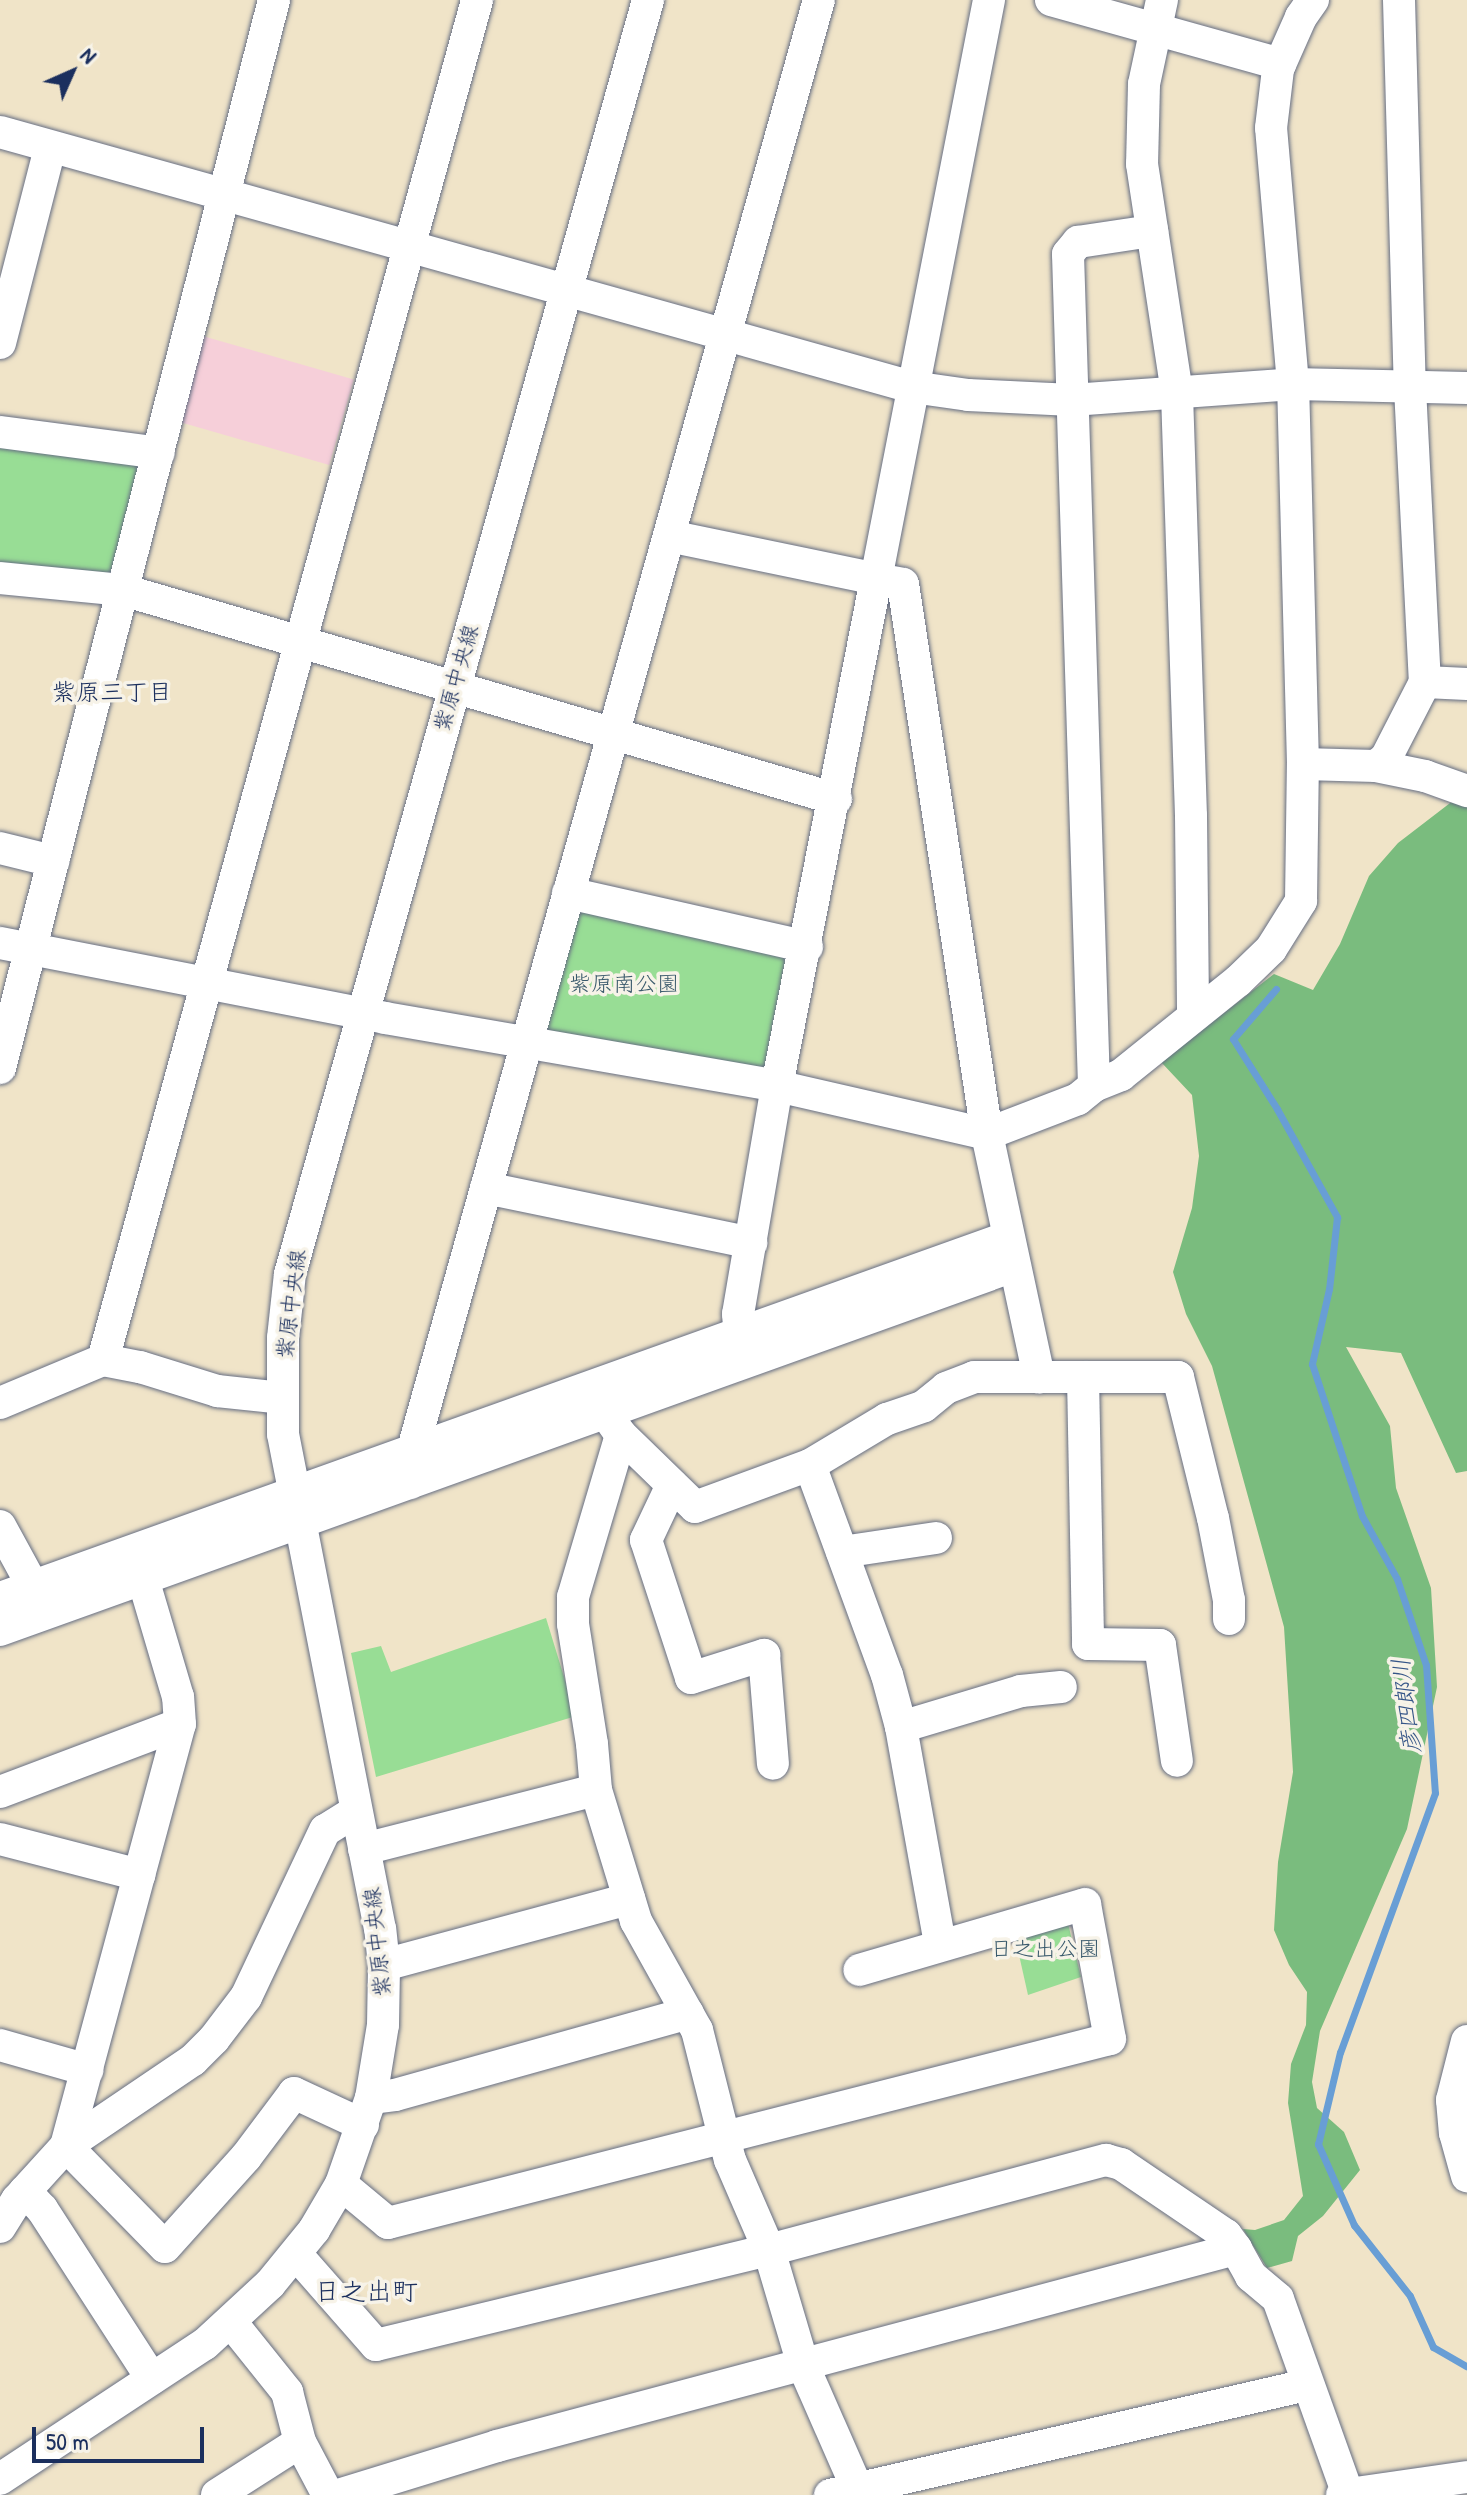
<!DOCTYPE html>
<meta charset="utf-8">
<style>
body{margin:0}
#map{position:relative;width:1467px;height:2495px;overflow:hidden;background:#f0e4c8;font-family:"Patrick Hand","Klee One",sans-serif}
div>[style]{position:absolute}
.built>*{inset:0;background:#f6cfd9;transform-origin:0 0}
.green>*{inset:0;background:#98dd95}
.forest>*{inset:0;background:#7abc7e}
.stream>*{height:7px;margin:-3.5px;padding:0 3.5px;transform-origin:3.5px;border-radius:3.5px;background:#689ed5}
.roads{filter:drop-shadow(0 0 2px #666e83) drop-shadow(0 0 2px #666e83)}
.minor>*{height:32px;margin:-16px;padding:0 16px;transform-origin:16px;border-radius:16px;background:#fff}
span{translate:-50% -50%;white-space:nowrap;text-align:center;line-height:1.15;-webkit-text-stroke:7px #f7f3e8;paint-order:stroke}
.street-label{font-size:22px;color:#1b2f5e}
.park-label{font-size:22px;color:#3a5a6c}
.neighbourhood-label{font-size:24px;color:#1b2f5e}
.water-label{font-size:24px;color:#365688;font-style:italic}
.quarter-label{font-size:26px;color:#1b2f5e}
.north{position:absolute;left:32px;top:32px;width:80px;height:80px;-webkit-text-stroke:6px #f7f3e8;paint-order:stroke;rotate:45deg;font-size:22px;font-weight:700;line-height:32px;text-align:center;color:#1b2f5e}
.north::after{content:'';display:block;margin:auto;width:28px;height:36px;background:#1b2f5e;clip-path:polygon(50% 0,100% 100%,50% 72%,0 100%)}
.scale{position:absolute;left:32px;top:2427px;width:172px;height:36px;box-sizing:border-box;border:4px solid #1b2f5e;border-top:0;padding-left:10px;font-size:24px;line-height:28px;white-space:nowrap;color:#1b2f5e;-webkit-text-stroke:6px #f7f3e8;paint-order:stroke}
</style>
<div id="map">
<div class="built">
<i style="left:199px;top:335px;width:161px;height:89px;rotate:16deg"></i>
</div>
<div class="green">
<i style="clip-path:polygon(0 436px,145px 465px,109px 577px,0 566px)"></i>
<i style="clip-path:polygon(579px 905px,786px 956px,763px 1074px,551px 1040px,541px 1027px)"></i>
<i style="clip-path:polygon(546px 1618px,576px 1716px,376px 1777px,351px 1653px,381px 1646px,391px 1672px)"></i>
<i style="clip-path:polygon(1065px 1911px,1081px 1977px,1028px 1995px,1013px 1928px)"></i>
</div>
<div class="forest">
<i style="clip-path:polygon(1467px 796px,1467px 1471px,1456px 1473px,1401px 1353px,1346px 1347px,1390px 1426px,1396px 1488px,1431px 1588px,1437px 1687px,1407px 1829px,1320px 2031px,1312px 2082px,1317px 2108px,1344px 2132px,1360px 2170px,1323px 2216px,1298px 2236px,1292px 2261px,1267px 2268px,1243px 2229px,1255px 2230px,1284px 2220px,1303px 2196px,1288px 2103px,1291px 2064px,1306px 2025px,1307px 1992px,1289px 1965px,1274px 1930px,1278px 1862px,1293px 1772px,1284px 1627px,1212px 1366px,1186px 1314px,1173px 1272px,1192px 1208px,1199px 1156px,1192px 1095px,1161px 1062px,1274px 974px,1313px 990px,1340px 944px,1369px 876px,1398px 843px,1454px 800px)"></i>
</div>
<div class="stream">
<i style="left:1276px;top:989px;width:66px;rotate:130.7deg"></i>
<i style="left:1233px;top:1039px;width:83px;rotate:57.8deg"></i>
<i style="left:1277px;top:1109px;width:124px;rotate:60.9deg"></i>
<i style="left:1337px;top:1217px;width:72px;rotate:96.3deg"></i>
<i style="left:1329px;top:1289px;width:77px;rotate:102.8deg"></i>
<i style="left:1312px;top:1364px;width:160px;rotate:71.8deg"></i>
<i style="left:1362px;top:1516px;width:72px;rotate:60.9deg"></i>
<i style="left:1397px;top:1579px;width:91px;rotate:71.4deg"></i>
<i style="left:1426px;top:1665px;width:128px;rotate:86deg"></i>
<i style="left:1435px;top:1793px;width:276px;rotate:110.1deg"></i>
<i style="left:1340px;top:2052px;width:95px;rotate:103.4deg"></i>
<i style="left:1318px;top:2144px;width:89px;rotate:66deg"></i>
<i style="left:1354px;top:2225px;width:90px;rotate:51.7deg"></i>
<i style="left:1410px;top:2296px;width:56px;rotate:65.7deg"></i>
<i style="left:1433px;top:2347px;width:39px;rotate:30deg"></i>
</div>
<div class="roads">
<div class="minor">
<i style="left:989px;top:0;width:590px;rotate:101.04deg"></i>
<i style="left:876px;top:579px;width:27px;rotate:10deg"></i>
<i style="left:903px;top:584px;width:556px;rotate:81.32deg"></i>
<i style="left:987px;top:1134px;width:249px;rotate:77.9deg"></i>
<i style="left:1051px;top:0;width:238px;rotate:15.6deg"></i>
<i style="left:1162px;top:0;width:86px;rotate:102.1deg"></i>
<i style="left:1144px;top:84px;width:80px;rotate:91.4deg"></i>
<i style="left:1142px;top:164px;width:233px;rotate:81.3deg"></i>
<i style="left:1177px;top:394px;width:422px;rotate:88.1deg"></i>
<i style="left:1191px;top:816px;width:199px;rotate:89.4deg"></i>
<i style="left:1399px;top:0;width:388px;rotate:88.4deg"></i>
<i style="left:1410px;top:388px;width:294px;rotate:87.1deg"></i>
<i style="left:0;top:132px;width:947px;rotate:15.62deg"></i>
<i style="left:912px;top:387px;width:57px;rotate:8.1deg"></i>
<i style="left:968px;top:395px;width:104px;rotate:2.8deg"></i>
<i style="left:1072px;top:400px;width:222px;rotate:-4.1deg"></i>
<i style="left:1293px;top:384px;width:174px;rotate:1.3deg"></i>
<i style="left:0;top:343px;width:201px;rotate:-75.6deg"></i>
<i style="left:0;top:432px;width:160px;rotate:7.5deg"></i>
<i style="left:669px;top:536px;width:211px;rotate:11.7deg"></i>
<i style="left:876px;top:579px;width:517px;rotate:101.05deg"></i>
<i style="left:777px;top:1086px;width:231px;rotate:99.7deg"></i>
<i style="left:738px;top:1314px;width:36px;rotate:85deg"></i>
<i style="left:0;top:578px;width:124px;rotate:5.6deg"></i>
<i style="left:123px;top:590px;width:743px;rotate:16.34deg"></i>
<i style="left:1303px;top:764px;width:73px;rotate:1.6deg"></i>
<i style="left:1376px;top:766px;width:13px;rotate:-39deg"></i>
<i style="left:1386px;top:758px;width:85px;rotate:-62.8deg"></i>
<i style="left:1425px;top:682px;width:42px;rotate:2.7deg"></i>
<i style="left:1376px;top:766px;width:50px;rotate:11.5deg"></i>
<i style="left:1425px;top:776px;width:45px;rotate:19.7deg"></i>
<i style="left:0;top:848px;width:55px;rotate:13.8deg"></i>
<i style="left:568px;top:893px;width:245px;rotate:12.7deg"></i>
<i style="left:0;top:943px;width:392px;rotate:11deg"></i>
<i style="left:385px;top:1018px;width:398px;rotate:9.8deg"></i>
<i style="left:777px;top:1086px;width:215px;rotate:12.9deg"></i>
<i style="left:987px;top:1134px;width:97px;rotate:-21deg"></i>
<i style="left:1078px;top:1099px;width:21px;rotate:-39deg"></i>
<i style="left:1094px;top:1086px;width:29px;rotate:-22deg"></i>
<i style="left:1121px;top:1075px;width:150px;rotate:-38.8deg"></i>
<i style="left:1238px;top:981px;width:46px;rotate:-44.1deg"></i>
<i style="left:1271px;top:949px;width:57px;rotate:-58deg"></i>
<i style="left:1301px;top:901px;width:137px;rotate:-89.2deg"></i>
<i style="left:1303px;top:764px;width:380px;rotate:-91.5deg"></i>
<i style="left:1293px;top:384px;width:257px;rotate:-94.9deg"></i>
<i style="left:1271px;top:128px;width:59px;rotate:-83.2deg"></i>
<i style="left:1278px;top:69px;width:57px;rotate:-66.1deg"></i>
<i style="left:1301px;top:17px;width:21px;rotate:-55deg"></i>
<i style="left:0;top:1068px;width:1103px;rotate:-75.61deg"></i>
<i style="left:1094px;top:1086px;width:832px;rotate:-91.79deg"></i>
<i style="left:1068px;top:254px;width:16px;rotate:-50deg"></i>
<i style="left:1078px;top:242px;width:75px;rotate:-8.5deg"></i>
<i style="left:486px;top:1188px;width:271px;rotate:11.7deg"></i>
<i style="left:103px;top:1360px;width:38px;rotate:11deg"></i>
<i style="left:140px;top:1367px;width:81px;rotate:17.3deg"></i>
<i style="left:217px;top:1391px;width:65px;rotate:6.1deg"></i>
<i style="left:1083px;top:1377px;width:267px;rotate:88.9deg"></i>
<i style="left:1088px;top:1644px;width:72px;rotate:0.8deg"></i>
<i style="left:1160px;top:1645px;width:117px;rotate:81.7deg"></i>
<i style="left:0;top:1403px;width:112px;rotate:-22.7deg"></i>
<i style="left:103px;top:1360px;width:1410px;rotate:-74.62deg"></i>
<i style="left:609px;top:1418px;width:21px;rotate:55deg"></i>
<i style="left:621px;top:1435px;width:103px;rotate:44.2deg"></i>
<i style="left:695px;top:1507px;width:122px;rotate:-20.1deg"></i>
<i style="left:810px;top:1465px;width:90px;rotate:-30.9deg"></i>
<i style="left:887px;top:1419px;width:39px;rotate:-19deg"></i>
<i style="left:924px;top:1406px;width:28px;rotate:-39deg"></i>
<i style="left:946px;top:1388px;width:30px;rotate:-21deg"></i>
<i style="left:974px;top:1377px;width:204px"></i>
<i style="left:1178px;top:1377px;width:145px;rotate:76.1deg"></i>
<i style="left:1213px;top:1518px;width:84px;rotate:79deg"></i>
<i style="left:1229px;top:1600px;width:19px;rotate:90deg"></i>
<i style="left:621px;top:1435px;width:169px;rotate:106.5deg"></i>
<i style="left:573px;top:1597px;width:27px;rotate:90deg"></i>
<i style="left:573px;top:1624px;width:121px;rotate:81deg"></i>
<i style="left:592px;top:1744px;width:46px;rotate:85deg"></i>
<i style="left:596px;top:1790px;width:137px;rotate:73deg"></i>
<i style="left:636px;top:1921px;width:125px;rotate:60.8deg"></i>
<i style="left:697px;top:2030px;width:134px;rotate:75.8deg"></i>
<i style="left:730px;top:2160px;width:98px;rotate:66.6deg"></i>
<i style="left:769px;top:2250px;width:120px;rotate:73.5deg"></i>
<i style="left:803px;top:2365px;width:142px;rotate:66.3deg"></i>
<i style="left:810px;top:1465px;width:224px;rotate:69.9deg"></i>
<i style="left:887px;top:1675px;width:54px;rotate:74.9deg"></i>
<i style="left:901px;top:1727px;width:220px;rotate:79.8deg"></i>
<i style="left:410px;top:1483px;width:34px;rotate:-85deg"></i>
<i style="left:413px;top:1449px;width:1505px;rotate:-74.35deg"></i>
<i style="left:672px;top:1485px;width:61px;rotate:115.3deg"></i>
<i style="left:646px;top:1540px;width:145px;rotate:71.9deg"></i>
<i style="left:691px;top:1678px;width:77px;rotate:-17.5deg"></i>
<i style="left:764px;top:1655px;width:109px;rotate:85.3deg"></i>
<i style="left:0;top:1526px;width:88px;rotate:61.4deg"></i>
<i style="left:842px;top:1552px;width:95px;rotate:-8.5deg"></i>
<i style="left:0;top:1598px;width:1071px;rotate:-19.7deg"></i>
<i style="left:0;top:1630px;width:1077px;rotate:-19.75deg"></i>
<i style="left:901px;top:1727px;width:125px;rotate:-16.7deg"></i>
<i style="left:1021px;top:1691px;width:40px;rotate:-5.7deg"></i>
<i style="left:0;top:1792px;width:192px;rotate:-20.7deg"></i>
<i style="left:356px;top:1811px;width:36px;rotate:148deg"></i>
<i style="left:325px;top:1830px;width:185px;rotate:115.3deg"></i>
<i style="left:246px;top:1997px;width:53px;rotate:127.3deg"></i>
<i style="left:214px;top:2039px;width:30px;rotate:135deg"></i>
<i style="left:193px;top:2060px;width:153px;rotate:145.9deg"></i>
<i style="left:66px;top:2146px;width:141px;rotate:45.6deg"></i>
<i style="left:165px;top:2247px;width:121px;rotate:-48deg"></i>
<i style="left:246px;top:2157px;width:80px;rotate:-53.1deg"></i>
<i style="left:294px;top:2093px;width:76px;rotate:24.9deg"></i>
<i style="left:0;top:1839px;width:144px;rotate:14.5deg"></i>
<i style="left:364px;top:1849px;width:239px;rotate:-14.3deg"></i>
<i style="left:384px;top:1965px;width:254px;rotate:-15.1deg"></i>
<i style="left:1467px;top:2041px;width:61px;rotate:104.3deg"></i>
<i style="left:1452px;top:2100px;width:33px;rotate:85deg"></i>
<i style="left:1455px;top:2133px;width:45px;rotate:74.4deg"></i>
<i style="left:0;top:2045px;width:91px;rotate:16deg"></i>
<i style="left:371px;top:2098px;width:24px;rotate:-7deg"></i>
<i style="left:395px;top:2095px;width:304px;rotate:-15.6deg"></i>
<i style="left:341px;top:2184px;width:61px;rotate:39.7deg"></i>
<i style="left:388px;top:2223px;width:745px;rotate:-14.3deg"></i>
<i style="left:1110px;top:2039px;width:137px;rotate:-100.5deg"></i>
<i style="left:1085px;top:1904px;width:235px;rotate:163.7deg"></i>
<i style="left:25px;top:2191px;width:25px;rotate:47deg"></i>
<i style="left:42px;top:2209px;width:202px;rotate:57.1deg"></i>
<i style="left:0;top:2227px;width:32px;rotate:-58deg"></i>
<i style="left:17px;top:2200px;width:73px;rotate:-47.8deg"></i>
<i style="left:66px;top:2146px;width:437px;rotate:-74.9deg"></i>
<i style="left:180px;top:1724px;width:27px;rotate:-94deg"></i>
<i style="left:178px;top:1697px;width:123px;rotate:-106.5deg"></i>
<i style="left:296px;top:2254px;width:121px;rotate:48.7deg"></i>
<i style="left:376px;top:2345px;width:404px;rotate:-13.6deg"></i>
<i style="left:769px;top:2250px;width:349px;rotate:-15deg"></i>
<i style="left:1106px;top:2160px;width:16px;rotate:15deg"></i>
<i style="left:1121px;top:2164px;width:127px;rotate:34.1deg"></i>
<i style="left:1226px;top:2235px;width:17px;rotate:54deg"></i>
<i style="left:231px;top:2322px;width:90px;rotate:51.3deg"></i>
<i style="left:287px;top:2392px;width:52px;rotate:75.4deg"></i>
<i style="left:300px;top:2442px;width:60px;rotate:62.2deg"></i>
<i style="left:0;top:2479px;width:245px;rotate:-33.4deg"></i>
<i style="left:205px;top:2344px;width:88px;rotate:-42.7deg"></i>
<i style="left:270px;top:2284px;width:70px;rotate:-50.8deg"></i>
<i style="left:314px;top:2230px;width:53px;rotate:-59.6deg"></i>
<i style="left:341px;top:2184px;width:91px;rotate:-70.8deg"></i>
<i style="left:371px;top:2098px;width:74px;rotate:-80.7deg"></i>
<i style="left:383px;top:2025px;width:60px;rotate:-89deg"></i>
<i style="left:384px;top:1965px;width:36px;rotate:-96deg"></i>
<i style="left:380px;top:1929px;width:504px;rotate:-101.09deg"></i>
<i style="left:283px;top:1434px;width:96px;rotate:-90deg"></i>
<i style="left:283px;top:1338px;width:64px;rotate:-83.8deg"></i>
<i style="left:290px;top:1274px;width:1323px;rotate:-74.3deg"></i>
<i style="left:217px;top:2495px;width:98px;rotate:-32.6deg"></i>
<i style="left:338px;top:2495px;width:166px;rotate:-17.1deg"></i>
<i style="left:497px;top:2446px;width:765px;rotate:-14.93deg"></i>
<i style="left:1236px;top:2249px;width:31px;rotate:61deg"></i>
<i style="left:1251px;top:2276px;width:35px;rotate:40deg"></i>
<i style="left:1278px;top:2299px;width:207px;rotate:70.3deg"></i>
<i style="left:830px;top:2495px;width:489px;rotate:-13deg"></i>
<i style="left:1342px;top:2495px;width:126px;rotate:-8.2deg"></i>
</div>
</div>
<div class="street-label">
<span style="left:456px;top:678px;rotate:-74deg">紫原中央線</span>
<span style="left:291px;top:1304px;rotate:-83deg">紫原中央線</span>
<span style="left:377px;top:1942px;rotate:-96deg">紫原中央線</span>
</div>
<div class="park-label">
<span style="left:624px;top:984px">紫原南公園</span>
<span style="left:1045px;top:1949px">日之出公園</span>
</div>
<div class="neighbourhood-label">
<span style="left:112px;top:692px">紫原三丁目</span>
</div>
<div class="water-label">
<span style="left:1406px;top:1706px;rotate:-97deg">彦四郎川</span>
</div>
<div class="quarter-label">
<span style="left:366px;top:2291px">日之出町</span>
</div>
<div class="north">N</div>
<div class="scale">50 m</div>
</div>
